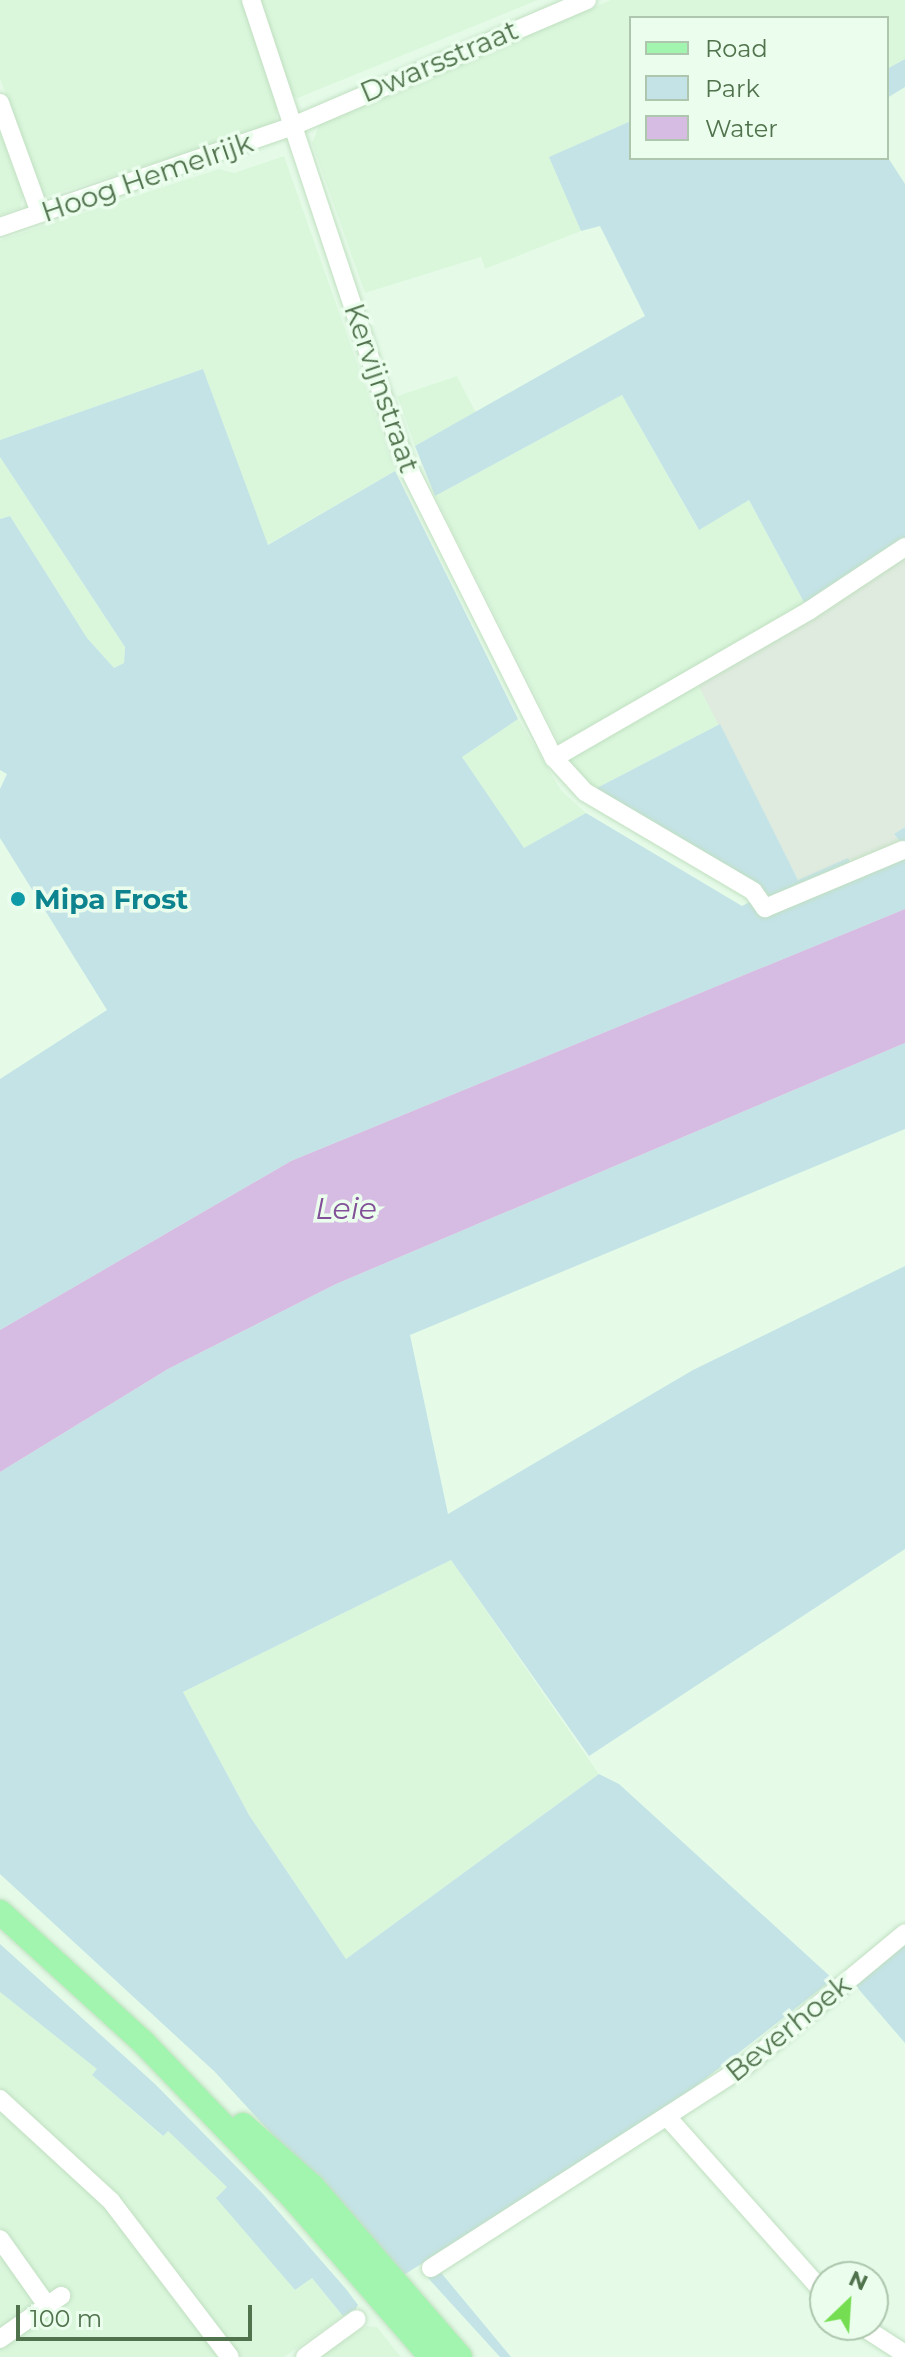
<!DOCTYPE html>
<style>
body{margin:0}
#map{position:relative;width:905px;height:2357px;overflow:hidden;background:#e5fbe8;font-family:Montserrat,sans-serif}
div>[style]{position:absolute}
.residential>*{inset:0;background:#daf7dc}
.industrial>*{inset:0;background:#dfebdf}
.green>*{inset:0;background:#c4e3e7}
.water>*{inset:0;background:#d6bbe3}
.roads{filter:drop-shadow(0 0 2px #c1dfc1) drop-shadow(0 0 2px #c1dfc1)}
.minor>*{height:18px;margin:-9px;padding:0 9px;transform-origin:9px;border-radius:9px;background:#fff}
.major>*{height:24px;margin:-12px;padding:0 12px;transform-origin:12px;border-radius:12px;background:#a1f5ae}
.dots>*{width:22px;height:22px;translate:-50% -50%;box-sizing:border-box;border:4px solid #ebfeed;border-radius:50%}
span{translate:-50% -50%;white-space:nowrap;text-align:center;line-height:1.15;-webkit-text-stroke:7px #ebfeed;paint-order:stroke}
.street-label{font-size:28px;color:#50724c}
.culture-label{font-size:28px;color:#0d838f;font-weight:700}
.left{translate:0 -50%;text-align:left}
.water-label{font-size:30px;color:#825098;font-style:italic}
.legend{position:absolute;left:629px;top:16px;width:260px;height:144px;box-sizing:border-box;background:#ebfeed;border:2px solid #adc6ad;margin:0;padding:10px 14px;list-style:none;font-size:24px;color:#50724c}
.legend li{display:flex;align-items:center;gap:16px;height:40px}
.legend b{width:40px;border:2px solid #adc6ad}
.north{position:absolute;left:809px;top:2261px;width:80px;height:80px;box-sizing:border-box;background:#ebfeed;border:2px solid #adc6ad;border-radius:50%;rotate:25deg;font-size:22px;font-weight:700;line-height:32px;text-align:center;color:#50724c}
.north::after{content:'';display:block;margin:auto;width:28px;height:36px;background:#75dd51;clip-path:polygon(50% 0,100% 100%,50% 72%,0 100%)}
.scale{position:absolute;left:16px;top:2305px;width:236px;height:36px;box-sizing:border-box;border:4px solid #50724c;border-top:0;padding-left:10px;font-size:24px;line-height:28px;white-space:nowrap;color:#50724c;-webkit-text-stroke:6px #ebfeed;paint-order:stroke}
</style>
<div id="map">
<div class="residential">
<i style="clip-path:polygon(0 0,242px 0,277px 105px,276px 125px,45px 197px,0 79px)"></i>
<i style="clip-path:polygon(261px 0,538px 0,298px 98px,290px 95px)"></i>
<i style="clip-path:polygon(611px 0,905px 0,905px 59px,887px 69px,887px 18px,631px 18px,631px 121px,550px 157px,581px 231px,485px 269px,481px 257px,365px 293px,312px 143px,321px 121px)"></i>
<i style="clip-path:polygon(0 132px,23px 196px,20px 208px,0 215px)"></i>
<i style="clip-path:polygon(284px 156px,395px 471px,267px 545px,203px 369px,0 440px,0 240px,219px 169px,234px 173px)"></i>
<i style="clip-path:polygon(457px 376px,476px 413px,415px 446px,397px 396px)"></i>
<i style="clip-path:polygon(622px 395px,698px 529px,749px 500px,806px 606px,561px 746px,435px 496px)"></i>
<i style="clip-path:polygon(0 457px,125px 647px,124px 663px,114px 668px,87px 638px,10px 516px,0 519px)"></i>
<i style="clip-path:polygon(697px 683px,720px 724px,595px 789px,580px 777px,568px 759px)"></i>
<i style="clip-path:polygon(518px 719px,561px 790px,586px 813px,524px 849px,462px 757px)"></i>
<i style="clip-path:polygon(451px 1560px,599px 1774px,346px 1959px,249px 1815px,183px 1692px)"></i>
<i style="clip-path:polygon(0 1992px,98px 2069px,92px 2075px,162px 2136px,167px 2130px,228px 2187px,217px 2198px,295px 2290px,312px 2278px,343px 2316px,284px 2357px,238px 2357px,128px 2210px,0 2088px)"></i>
<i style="clip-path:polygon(0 2106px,99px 2195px,220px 2357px,0 2357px,0 2343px,59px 2291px,45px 2290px,0 2227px)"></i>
<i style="clip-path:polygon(0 2250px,34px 2299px,32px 2310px,0 2332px)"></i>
<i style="clip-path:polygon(367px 2326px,377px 2327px,401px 2357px,318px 2357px)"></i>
</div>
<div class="industrial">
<i style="clip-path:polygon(905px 553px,905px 827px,894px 834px,902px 845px,852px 866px,848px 859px,798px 880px,697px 683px)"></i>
</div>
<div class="green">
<i style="clip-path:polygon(905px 59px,905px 87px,887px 98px,887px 69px)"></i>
<i style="clip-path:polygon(631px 121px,631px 158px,887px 156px,905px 184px,905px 540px,806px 606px,749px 500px,699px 530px,622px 395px,435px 496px,415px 446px,645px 316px,600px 226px,581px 231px,549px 157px)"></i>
<i style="clip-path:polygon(203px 369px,268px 545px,395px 471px,518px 719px,462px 757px,524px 848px,586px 813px,742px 906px,767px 893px,595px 789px,720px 724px,798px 880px,848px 858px,852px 866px,902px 844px,894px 834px,905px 827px,905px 909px,291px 1161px,0 1330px,0 1079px,107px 1010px,0 838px,0 789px,7px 774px,0 770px,0 519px,10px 516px,87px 638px,114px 668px,124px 663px,125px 647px,0 457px,0 440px)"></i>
<i style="clip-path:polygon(905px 1043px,905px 1129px,410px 1335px,448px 1514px,693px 1370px,905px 1266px,905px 1549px,589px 1756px,451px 1560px,183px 1692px,249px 1815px,346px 1959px,599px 1774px,619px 1784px,833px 1979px,659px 2115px,402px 2276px,215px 2072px,0 1874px,0 1472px,168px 1369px,336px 1284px)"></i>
<i style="clip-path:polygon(905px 1943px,905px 2043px,855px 1985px)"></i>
<i style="clip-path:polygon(0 1944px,155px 2084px,264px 2195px,346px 2289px,358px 2305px,355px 2310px,343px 2316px,312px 2278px,295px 2290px,216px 2198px,227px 2187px,168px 2131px,163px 2136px,92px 2075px,97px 2069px,0 1992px)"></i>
<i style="clip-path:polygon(438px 2269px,511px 2357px,500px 2357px,428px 2278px)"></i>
</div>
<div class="water">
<i style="clip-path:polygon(905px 909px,905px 1043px,336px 1284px,168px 1369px,0 1472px,0 1330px,291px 1161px)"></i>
</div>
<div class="roads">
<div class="minor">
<i style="left:251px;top:0;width:482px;rotate:71.6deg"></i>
<i style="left:403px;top:457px;width:337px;rotate:63.4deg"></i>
<i style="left:554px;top:758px;width:46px;rotate:47.6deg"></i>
<i style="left:585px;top:792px;width:195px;rotate:30.5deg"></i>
<i style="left:753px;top:891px;width:21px;rotate:55deg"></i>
<i style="left:765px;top:908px;width:150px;rotate:-22.8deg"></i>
<i style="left:0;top:103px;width:117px;rotate:70deg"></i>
<i style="left:0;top:227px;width:310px;rotate:-19deg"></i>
<i style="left:293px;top:126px;width:320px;rotate:-23.2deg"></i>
<i style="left:554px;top:758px;width:296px;rotate:-30deg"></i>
<i style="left:810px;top:610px;width:114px;rotate:-33.6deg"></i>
<i style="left:0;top:2099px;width:151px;rotate:42.6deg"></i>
<i style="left:111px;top:2201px;width:196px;rotate:52.7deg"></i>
<i style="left:669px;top:2119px;width:234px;rotate:48.3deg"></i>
<i style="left:0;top:2239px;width:80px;rotate:54.7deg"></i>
<i style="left:431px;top:2268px;width:373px;rotate:-32.8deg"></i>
<i style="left:745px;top:2066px;width:208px;rotate:-39.7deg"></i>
<i style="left:860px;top:2325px;width:54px;rotate:32.8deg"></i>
<i style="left:0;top:2339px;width:75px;rotate:-35.2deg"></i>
<i style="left:305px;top:2357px;width:64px;rotate:-36.2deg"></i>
</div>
<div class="major">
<i style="left:0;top:1912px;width:193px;rotate:42.3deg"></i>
<i style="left:143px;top:2042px;width:216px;rotate:46.1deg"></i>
<i style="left:293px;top:2198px;width:211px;rotate:49deg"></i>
<i style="left:243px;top:2125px;width:92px;rotate:41.5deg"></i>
<i style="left:312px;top:2186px;width:226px;rotate:49.1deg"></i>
</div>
</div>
<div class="dots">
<i style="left:18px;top:899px;background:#0f9aa8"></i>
</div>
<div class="street-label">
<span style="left:439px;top:61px;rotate:-23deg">Dwarsstraat</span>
<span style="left:147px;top:177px;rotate:-19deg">Hoog Hemelrijk</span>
<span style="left:382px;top:388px;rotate:71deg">Kervijnstraat</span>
<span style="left:788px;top:2028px;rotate:-39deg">Beverhoek</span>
</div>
<div class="culture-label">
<span class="left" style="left:34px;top:899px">Mipa Frost</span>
</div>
<div class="water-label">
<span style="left:346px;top:1209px">Leie</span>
</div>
<ul class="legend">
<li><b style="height:10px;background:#a1f5ae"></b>Road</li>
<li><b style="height:22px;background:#c4e3e7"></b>Park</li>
<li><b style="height:22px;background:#d6bbe3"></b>Water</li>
</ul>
<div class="north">N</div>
<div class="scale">100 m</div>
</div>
